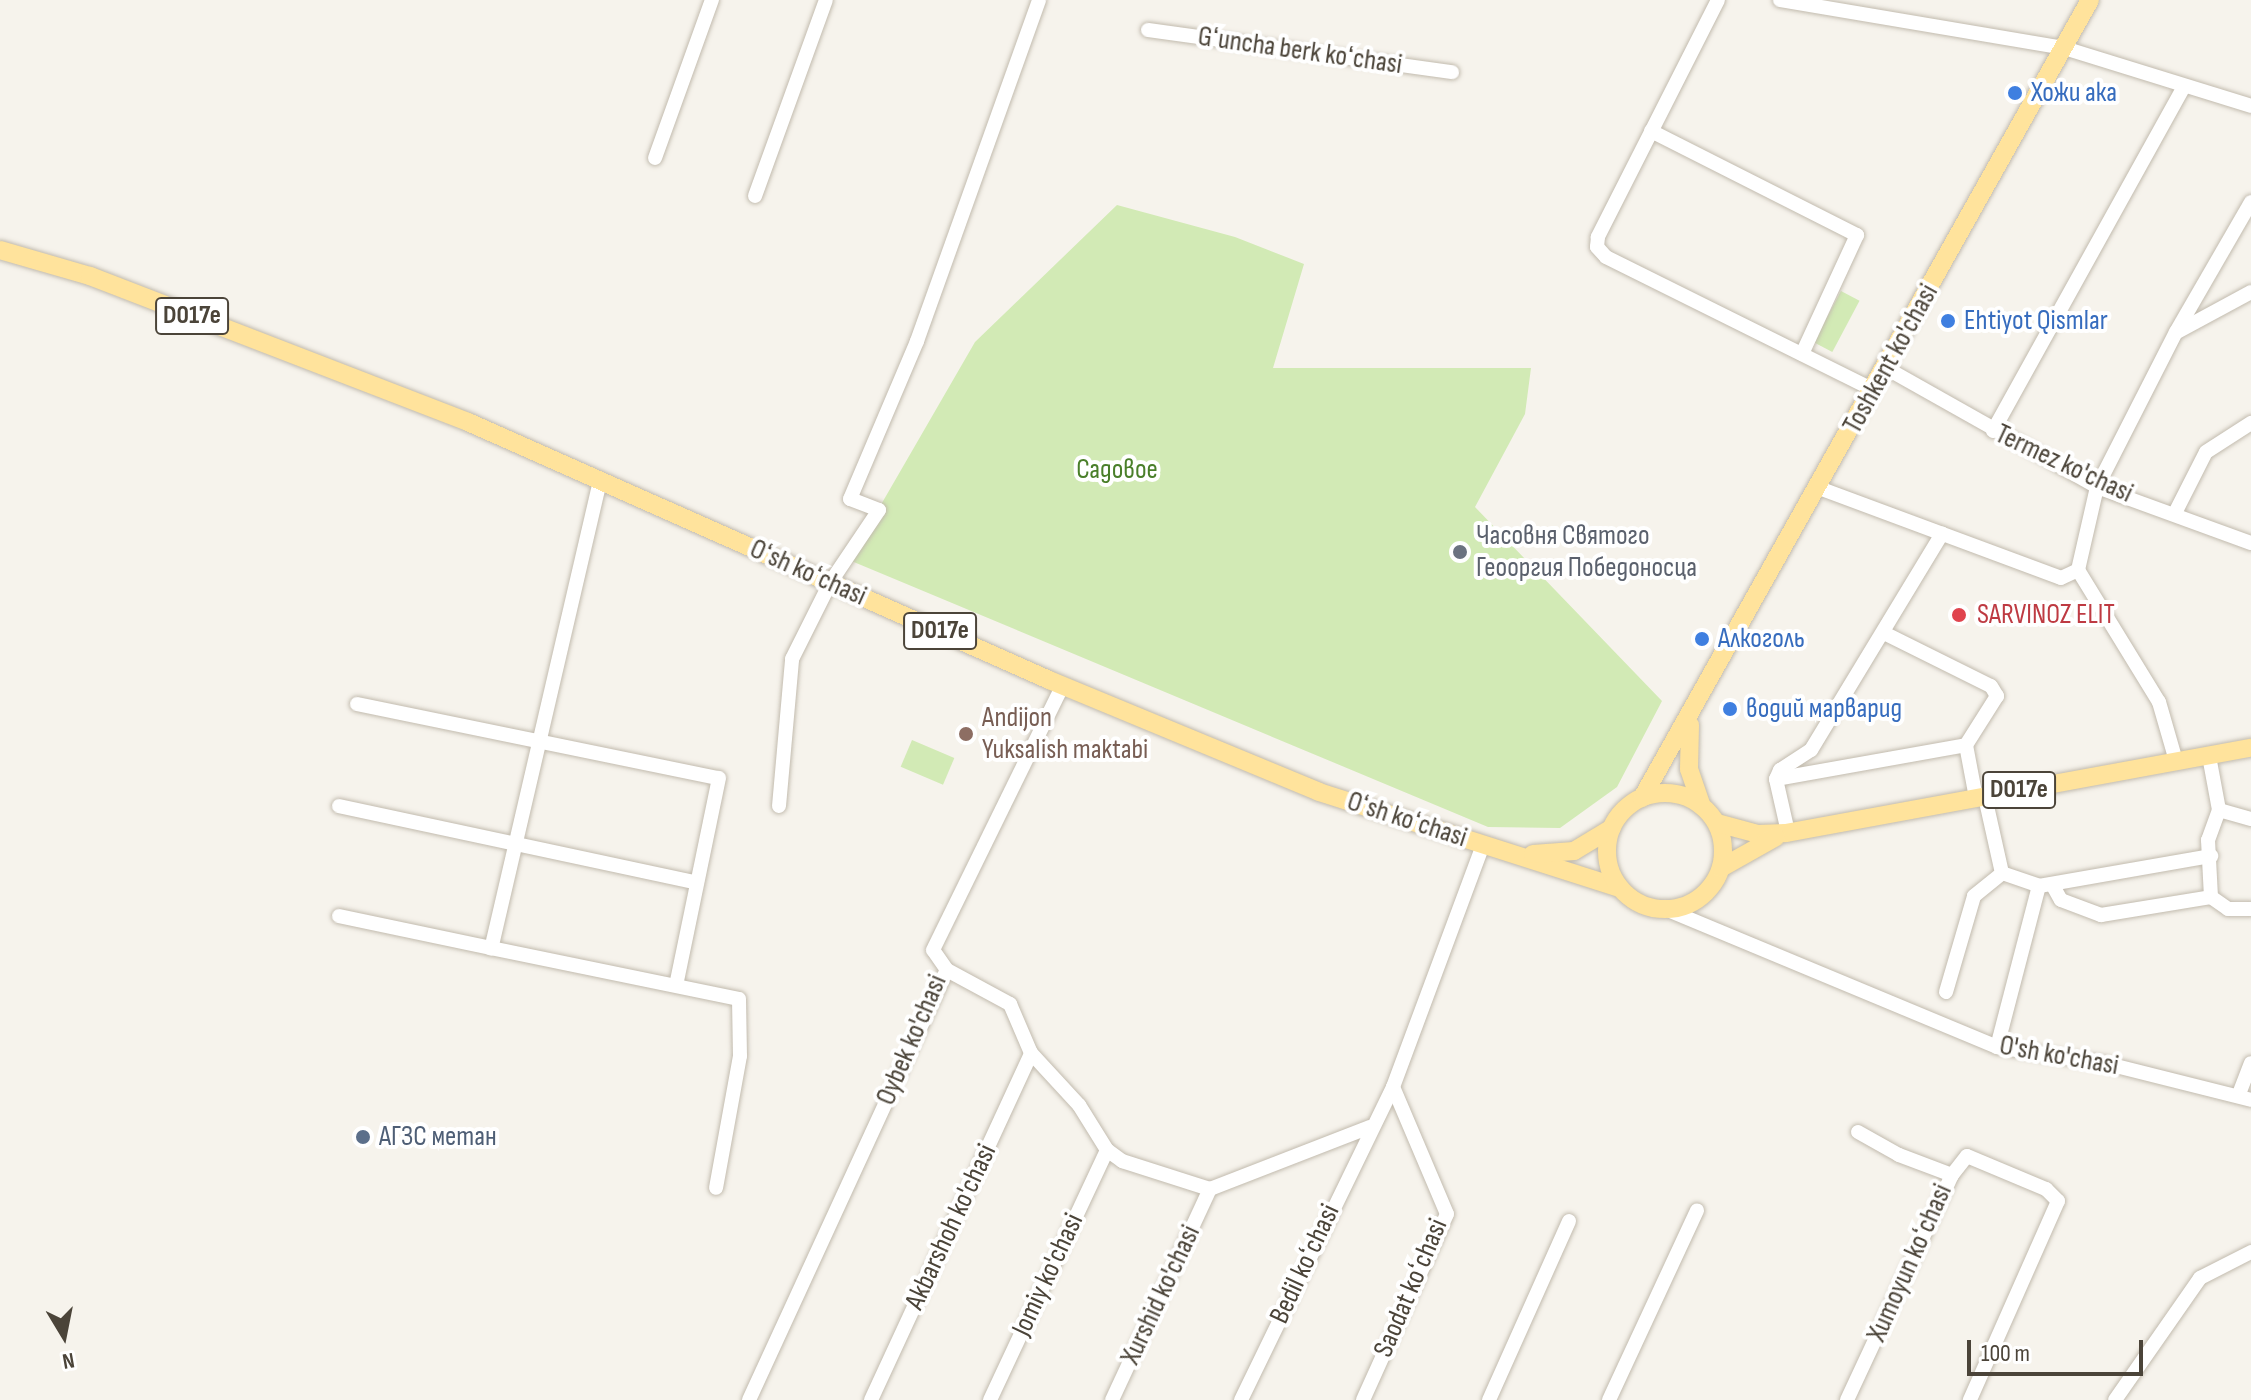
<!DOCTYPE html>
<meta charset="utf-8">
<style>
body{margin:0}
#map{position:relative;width:2251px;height:1400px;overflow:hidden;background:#f6f3ec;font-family:"Sofia Sans Condensed",sans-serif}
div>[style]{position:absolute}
.green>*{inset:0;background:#d2eab5;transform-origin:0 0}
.roads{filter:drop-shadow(0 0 2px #c2bbae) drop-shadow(0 0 2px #c2bbae)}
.minor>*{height:14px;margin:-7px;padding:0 7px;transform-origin:7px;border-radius:7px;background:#fff}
.major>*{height:18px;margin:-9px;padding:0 9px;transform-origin:9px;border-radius:9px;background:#ffe39c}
.major>.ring{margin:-9px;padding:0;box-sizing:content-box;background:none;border:18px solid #ffe39c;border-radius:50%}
.dots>*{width:22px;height:22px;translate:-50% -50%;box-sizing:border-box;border:4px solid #fff;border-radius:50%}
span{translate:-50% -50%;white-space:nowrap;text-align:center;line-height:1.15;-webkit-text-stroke:8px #fff;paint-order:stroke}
.shield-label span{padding:2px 6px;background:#fff;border:2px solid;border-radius:6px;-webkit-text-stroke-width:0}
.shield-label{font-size:26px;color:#4b4439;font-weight:700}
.street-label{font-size:28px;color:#4b4439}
.shop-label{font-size:28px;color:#366cbe}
.left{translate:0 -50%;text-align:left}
.park-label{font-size:28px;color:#4a7f2a}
.worship-label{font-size:28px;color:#5b616d}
.health-label{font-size:28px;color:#be3a42}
.education-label{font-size:28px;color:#785e54}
.service-label{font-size:28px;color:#4e5e75}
.north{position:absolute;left:24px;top:1296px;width:80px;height:80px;-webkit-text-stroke:6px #fff;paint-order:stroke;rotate:170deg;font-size:22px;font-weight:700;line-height:32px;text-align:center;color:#4b4439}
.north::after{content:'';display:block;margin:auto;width:28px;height:36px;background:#4b4439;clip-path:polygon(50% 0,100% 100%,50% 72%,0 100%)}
.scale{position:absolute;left:1967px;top:1340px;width:176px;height:36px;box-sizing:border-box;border:4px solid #4b4439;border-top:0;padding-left:10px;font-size:24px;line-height:28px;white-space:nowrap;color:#4b4439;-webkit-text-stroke:6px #fff;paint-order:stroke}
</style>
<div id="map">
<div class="green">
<i style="clip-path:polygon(1117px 205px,1235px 237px,1304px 264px,1273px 368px,1531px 368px,1525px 414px,1475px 507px,1662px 701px,1617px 787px,1560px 828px,1488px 827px,849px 560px,975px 342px)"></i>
<i style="left:1841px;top:291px;width:21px;height:58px;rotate:28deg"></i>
<i style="left:912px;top:740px;width:46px;height:29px;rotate:23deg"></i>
</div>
<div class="roads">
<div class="minor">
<i style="left:1718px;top:0;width:266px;rotate:116.9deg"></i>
<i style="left:1598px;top:237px;width:10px;rotate:96deg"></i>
<i style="left:1597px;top:247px;width:13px;rotate:48deg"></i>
<i style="left:1606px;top:257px;width:299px;rotate:26.4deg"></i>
<i style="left:1780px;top:0;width:288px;rotate:9.6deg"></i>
<i style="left:2064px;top:48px;width:196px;rotate:17.2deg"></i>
<i style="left:1148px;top:30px;width:307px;rotate:7.9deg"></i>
<i style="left:1651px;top:131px;width:231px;rotate:26.8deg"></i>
<i style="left:1857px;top:235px;width:131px;rotate:114.8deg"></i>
<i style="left:655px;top:158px;width:168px;rotate:-70.2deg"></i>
<i style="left:755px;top:196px;width:208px;rotate:-70.1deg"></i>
<i style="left:2177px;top:332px;width:84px;rotate:-28.4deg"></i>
<i style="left:1886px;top:368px;width:242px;rotate:29.4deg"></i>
<i style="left:2097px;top:487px;width:164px;rotate:20deg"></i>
<i style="left:1993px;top:431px;width:393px;rotate:-61deg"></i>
<i style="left:600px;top:481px;width:480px;rotate:103.1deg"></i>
<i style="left:491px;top:948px;width:253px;rotate:11.6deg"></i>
<i style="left:739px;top:999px;width:57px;rotate:89deg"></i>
<i style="left:740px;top:1056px;width:134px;rotate:100.3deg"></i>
<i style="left:1819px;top:488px;width:258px;rotate:20.4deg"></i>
<i style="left:2061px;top:578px;width:19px;rotate:-25deg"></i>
<i style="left:2078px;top:570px;width:85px;rotate:-77.1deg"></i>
<i style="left:2097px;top:487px;width:174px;rotate:-63deg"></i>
<i style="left:2176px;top:332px;width:150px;rotate:-60deg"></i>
<i style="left:2175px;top:513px;width:68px;rotate:-63.1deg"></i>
<i style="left:2206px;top:452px;width:54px;rotate:-32.8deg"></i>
<i style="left:2078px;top:570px;width:155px;rotate:58.5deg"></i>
<i style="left:2159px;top:702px;width:61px;rotate:73.9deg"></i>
<i style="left:1884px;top:633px;width:119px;rotate:26.4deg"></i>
<i style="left:1991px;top:686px;width:12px;rotate:59deg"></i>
<i style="left:1997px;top:696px;width:58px;rotate:122.3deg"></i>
<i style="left:1966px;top:745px;width:54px;rotate:79.3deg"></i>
<i style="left:357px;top:704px;width:369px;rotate:11.6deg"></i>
<i style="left:719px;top:778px;width:211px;rotate:101.7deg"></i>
<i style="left:2209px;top:756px;width:55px;rotate:79.5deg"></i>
<i style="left:2219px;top:810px;width:32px;rotate:110deg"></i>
<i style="left:2208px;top:840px;width:57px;rotate:87deg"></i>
<i style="left:2211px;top:897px;width:21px;rotate:35deg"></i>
<i style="left:2228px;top:909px;width:23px"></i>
<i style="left:1776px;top:779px;width:193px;rotate:-10.1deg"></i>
<i style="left:1985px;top:797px;width:78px;rotate:77.4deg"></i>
<i style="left:2002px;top:873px;width:39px;rotate:19deg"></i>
<i style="left:2039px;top:886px;width:175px;rotate:-9.9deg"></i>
<i style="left:339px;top:806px;width:366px;rotate:12.1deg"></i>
<i style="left:779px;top:806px;width:148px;rotate:-84.9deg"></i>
<i style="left:792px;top:659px;width:85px;rotate:-63.4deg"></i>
<i style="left:830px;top:583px;width:88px;rotate:-56.1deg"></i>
<i style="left:879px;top:510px;width:31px;rotate:-159deg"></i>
<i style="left:850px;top:499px;width:172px;rotate:-67deg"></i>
<i style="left:917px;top:341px;width:362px;rotate:-70.3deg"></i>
<i style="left:2219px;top:810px;width:33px;rotate:16deg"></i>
<i style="left:1788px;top:832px;width:54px;rotate:-102.8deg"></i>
<i style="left:1776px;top:779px;width:10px;rotate:-66deg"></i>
<i style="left:1780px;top:770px;width:37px;rotate:-33deg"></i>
<i style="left:1811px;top:750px;width:253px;rotate:-58.8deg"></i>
<i style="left:2052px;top:884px;width:18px;rotate:61deg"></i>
<i style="left:2061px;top:900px;width:43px;rotate:20.6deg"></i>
<i style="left:2101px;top:915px;width:111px;rotate:-9.3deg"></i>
<i style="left:1668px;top:910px;width:356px;rotate:22.6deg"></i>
<i style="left:1997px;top:1047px;width:112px;rotate:8.7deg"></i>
<i style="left:2108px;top:1064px;width:147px;rotate:14.1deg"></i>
<i style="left:339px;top:916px;width:155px;rotate:11.9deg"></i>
<i style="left:947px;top:970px;width:72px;rotate:28.4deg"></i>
<i style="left:1010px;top:1004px;width:53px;rotate:66.8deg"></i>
<i style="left:1031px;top:1053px;width:71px;rotate:47.3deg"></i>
<i style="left:1079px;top:1105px;width:53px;rotate:58.1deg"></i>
<i style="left:1107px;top:1150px;width:19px;rotate:36deg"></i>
<i style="left:1122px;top:1161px;width:92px;rotate:17.7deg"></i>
<i style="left:1210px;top:1189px;width:172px;rotate:-21.2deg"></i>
<i style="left:1946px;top:992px;width:100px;rotate:-73.7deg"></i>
<i style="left:1974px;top:896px;width:36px;rotate:-39deg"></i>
<i style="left:1997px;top:1047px;width:166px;rotate:-75.4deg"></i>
<i style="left:2239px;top:1094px;width:33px;rotate:-69deg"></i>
<i style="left:1952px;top:1175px;width:24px;rotate:-52deg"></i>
<i style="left:1967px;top:1156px;width:86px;rotate:22.7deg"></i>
<i style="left:2046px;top:1189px;width:17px;rotate:45deg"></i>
<i style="left:2058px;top:1201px;width:218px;rotate:113.9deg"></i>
<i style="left:749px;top:1400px;width:473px;rotate:-65.3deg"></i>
<i style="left:947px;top:970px;width:24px;rotate:-125deg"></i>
<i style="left:933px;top:950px;width:295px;rotate:-63.9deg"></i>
<i style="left:871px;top:1400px;width:382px;rotate:-65.2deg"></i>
<i style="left:990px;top:1400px;width:276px;rotate:-64.9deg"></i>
<i style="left:1112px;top:1400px;width:233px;rotate:-65.1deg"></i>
<i style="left:1241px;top:1400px;width:348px;rotate:-64.1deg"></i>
<i style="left:1393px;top:1087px;width:258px;rotate:-69.6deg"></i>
<i style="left:1363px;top:1400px;width:204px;rotate:-65.7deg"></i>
<i style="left:1447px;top:1214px;width:138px;rotate:-113deg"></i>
<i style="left:1489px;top:1400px;width:196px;rotate:-65.9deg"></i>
<i style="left:1609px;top:1400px;width:209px;rotate:-65.1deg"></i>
<i style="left:1847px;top:1400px;width:248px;rotate:-65deg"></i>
<i style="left:1952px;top:1175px;width:57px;rotate:-159.3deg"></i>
<i style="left:1899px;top:1155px;width:47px;rotate:-150.7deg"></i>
<i style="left:2115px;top:1400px;width:149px;rotate:-55.1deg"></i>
<i style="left:2200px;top:1278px;width:57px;rotate:-27deg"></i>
</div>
<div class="major">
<i style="left:0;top:250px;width:94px;rotate:16.1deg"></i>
<i style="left:90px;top:276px;width:405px;rotate:21.1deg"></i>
<i style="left:468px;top:422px;width:636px;rotate:23.94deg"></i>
<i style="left:1049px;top:680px;width:292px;rotate:22.5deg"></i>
<i style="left:1319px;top:792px;width:316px;rotate:17.7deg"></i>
<i style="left:1690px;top:725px;width:44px;rotate:91.3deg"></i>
<i style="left:1689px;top:769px;width:39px;rotate:71deg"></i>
<i class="ring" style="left:1607px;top:793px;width:98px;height:98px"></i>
<i style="left:1642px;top:798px;width:915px;rotate:-60.69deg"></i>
<i style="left:1717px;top:823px;width:42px;rotate:15deg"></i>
<i style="left:1758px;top:834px;width:28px;rotate:-2deg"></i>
<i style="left:1786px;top:833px;width:473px;rotate:-10.4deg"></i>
<i style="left:1533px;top:854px;width:41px;rotate:-4.2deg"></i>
<i style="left:1574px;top:851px;width:44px;rotate:-31.2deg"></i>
<i style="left:1721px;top:868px;width:63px;rotate:-29.4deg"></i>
</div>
</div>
<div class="dots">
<i style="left:2015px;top:93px;background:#3f7fe0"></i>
<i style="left:1948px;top:321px;background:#3f7fe0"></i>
<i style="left:1460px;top:552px;background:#6b7280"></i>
<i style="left:1959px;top:615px;background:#e0444e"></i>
<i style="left:1702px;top:639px;background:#3f7fe0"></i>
<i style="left:1730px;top:709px;background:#3f7fe0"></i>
<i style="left:966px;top:734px;background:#8d6e63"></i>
<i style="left:363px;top:1137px;background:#5c6f8a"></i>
</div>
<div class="shield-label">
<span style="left:192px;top:316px">D017e</span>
<span style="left:940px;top:631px">D017e</span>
<span style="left:2019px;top:790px">D017e</span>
</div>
<div class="street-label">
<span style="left:1300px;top:51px;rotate:8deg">Gʻuncha berk koʻchasi</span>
<span style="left:1891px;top:359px;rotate:-61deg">Toshkent ko'chasi</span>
<span style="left:2064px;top:464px;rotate:25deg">Termez ko'chasi</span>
<span style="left:808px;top:573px;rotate:24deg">Oʻsh koʻchasi</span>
<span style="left:1407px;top:820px;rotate:18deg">Oʻsh koʻchasi</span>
<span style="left:912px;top:1040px;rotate:-67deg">Oybek ko'chasi</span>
<span style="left:2059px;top:1056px;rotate:10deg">O'sh ko'chasi</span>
<span style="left:951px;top:1227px;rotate:-65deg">Akbarshoh ko'chasi</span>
<span style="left:1910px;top:1263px;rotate:-66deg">Xumoyun koʻchasi</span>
<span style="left:1305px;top:1264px;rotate:-65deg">Bedil koʻchasi</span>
<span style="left:1048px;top:1275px;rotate:-65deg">Jomiy ko'chasi</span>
<span style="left:1411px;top:1288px;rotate:-67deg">Saodat koʻchasi</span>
<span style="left:1161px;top:1295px;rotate:-65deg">Xurshid ko'chasi</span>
</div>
<div class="shop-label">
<span class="left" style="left:2031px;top:93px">Хожи ака</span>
<span class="left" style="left:1964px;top:321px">Ehtiyot Qismlar</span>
<span class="left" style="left:1718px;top:639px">Алкоголь</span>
<span class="left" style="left:1746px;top:709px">водий марварид</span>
</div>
<div class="park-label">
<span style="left:1117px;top:470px">Садовое</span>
</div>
<div class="worship-label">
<span class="left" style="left:1476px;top:552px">Часовня Святого<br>Геооргия Победоносца</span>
</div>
<div class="health-label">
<span class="left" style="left:1977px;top:615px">SARVINOZ ELIT</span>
</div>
<div class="education-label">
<span class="left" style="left:982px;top:734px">Andijon<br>Yuksalish maktabi</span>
</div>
<div class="service-label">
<span class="left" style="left:379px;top:1137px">АГЗС метан</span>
</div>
<div class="north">N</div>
<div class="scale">100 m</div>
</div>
